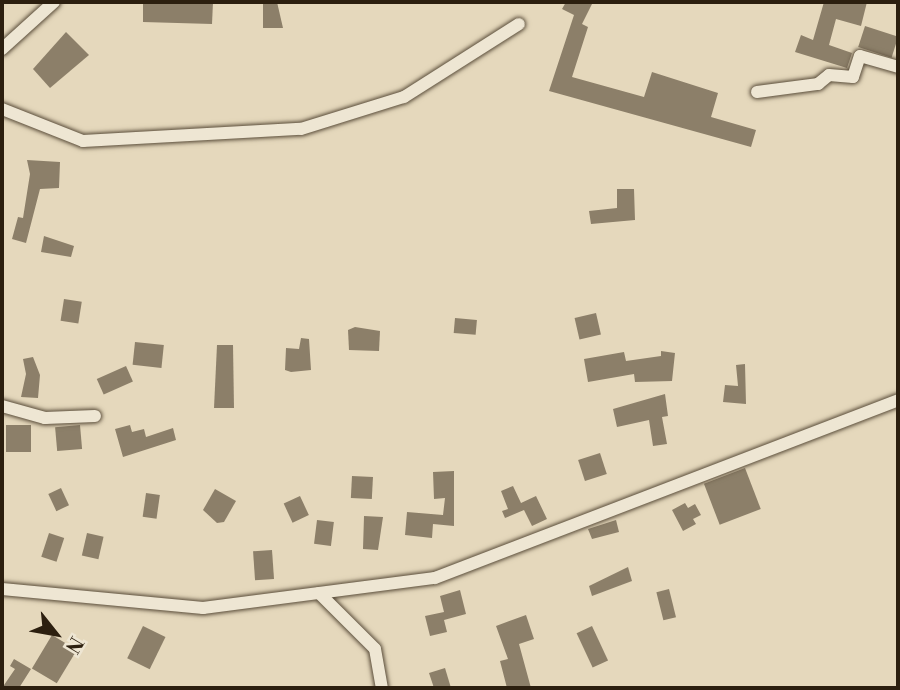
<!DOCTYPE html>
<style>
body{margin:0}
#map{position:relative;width:900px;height:690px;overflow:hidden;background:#e5d8bc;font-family:"Libre Bodoni",serif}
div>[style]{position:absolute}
.building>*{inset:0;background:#8c7f69;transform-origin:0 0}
.roads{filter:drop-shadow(0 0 2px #5a4d3a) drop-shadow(0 0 2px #5a4d3a)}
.minor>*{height:12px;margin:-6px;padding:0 6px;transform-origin:6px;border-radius:6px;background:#eee6d3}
span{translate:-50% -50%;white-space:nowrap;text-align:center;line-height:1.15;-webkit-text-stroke:5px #eee6d3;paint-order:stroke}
.frame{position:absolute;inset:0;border:4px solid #2c1f0f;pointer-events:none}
.north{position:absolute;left:21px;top:599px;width:70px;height:70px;-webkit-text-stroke:5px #eee6d3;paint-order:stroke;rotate:121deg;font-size:19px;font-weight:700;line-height:28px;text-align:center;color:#2c1f0f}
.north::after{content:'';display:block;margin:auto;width:24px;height:32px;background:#2c1f0f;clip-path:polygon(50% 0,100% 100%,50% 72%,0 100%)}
</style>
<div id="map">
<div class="building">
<i style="clip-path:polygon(191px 2px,213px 2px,212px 24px,143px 22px,143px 3px)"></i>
<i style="clip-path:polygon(263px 2px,277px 2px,283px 28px,263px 28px)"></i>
<i style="clip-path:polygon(566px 2px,593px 2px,582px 24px,588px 27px,572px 77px,644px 97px,652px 72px,718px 93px,711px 117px,756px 130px,751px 147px,549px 91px,574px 15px,562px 9px)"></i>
<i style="clip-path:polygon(824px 2px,867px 2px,861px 26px,836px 19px,829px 45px,852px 53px,847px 68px,795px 52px,801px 35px,813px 40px)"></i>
<i style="left:865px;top:26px;width:35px;height:22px;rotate:18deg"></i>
<i style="clip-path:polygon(66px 32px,89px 55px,50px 88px,33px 69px)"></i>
<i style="clip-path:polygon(27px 160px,60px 162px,59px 188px,40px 189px,26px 243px,12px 239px,18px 217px,23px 218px,30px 174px)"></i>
<i style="clip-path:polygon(617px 189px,634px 189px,635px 220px,591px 224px,589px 211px,617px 208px)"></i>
<i style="clip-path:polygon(44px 236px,74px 246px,71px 257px,41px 252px)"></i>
<i style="left:64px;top:299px;width:18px;height:22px;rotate:9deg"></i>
<i style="left:596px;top:313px;width:22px;height:22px;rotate:77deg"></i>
<i style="left:455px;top:318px;width:22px;height:15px;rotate:5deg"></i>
<i style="clip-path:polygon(355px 327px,380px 331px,379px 351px,349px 350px,348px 330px)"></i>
<i style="clip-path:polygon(301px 338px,309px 339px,311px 370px,291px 372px,285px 370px,286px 348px,299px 349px)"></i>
<i style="left:135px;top:342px;width:29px;height:23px;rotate:6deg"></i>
<i style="clip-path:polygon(217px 345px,233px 345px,234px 408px,214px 408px)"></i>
<i style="clip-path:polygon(661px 351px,675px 353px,672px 381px,635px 382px,634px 374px,588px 382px,584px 359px,624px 352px,626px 361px,661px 356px)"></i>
<i style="clip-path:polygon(33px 357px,40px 375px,38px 398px,21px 397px,26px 374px,23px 359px)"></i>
<i style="clip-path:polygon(745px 364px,746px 404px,723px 402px,725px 385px,738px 386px,736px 365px)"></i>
<i style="left:126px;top:366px;width:17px;height:32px;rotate:66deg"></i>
<i style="clip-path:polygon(665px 394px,668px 416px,662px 417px,667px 444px,653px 446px,649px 420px,617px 427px,613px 409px)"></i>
<i style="left:31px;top:425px;width:27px;height:25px;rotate:90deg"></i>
<i style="left:80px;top:425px;width:24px;height:25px;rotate:85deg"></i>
<i style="clip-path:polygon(130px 425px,132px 432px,144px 429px,146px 437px,173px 428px,176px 440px,123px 457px,115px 429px)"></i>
<i style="left:600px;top:453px;width:22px;height:23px;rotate:72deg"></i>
<i style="left:745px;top:468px;width:44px;height:44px;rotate:69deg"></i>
<i style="clip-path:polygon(454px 471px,454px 526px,433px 524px,432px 538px,405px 535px,407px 512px,443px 515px,445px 498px,434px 499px,433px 472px)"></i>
<i style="left:352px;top:476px;width:21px;height:22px;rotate:3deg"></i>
<i style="clip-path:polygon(513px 486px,521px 503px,536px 496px,547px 519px,532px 526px,524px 510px,505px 518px,502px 511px,508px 509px,501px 491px)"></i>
<i style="left:61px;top:488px;width:19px;height:14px;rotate:65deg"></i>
<i style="clip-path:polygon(215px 489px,236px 501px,224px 522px,217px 523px,203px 510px)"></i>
<i style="left:146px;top:493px;width:14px;height:24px;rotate:8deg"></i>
<i style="left:300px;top:496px;width:21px;height:18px;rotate:65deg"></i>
<i style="clip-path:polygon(685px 503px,688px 508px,695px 504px,701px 515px,693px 519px,696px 524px,683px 531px,672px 510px)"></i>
<i style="clip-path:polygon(364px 516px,383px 517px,378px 550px,363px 549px)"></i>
<i style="left:317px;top:520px;width:17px;height:24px;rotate:7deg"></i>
<i style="clip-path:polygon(616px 520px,619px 532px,592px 539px,588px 529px)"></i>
<i style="left:49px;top:533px;width:16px;height:25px;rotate:18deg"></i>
<i style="left:87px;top:533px;width:17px;height:23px;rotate:13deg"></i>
<i style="left:272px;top:550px;width:29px;height:19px;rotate:86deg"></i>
<i style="clip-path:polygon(628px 567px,632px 581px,592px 596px,589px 586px)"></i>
<i style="left:669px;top:589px;width:29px;height:13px;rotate:76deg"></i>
<i style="clip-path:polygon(460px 590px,466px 614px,444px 620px,447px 632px,430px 636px,425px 616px,444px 612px,440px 596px)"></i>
<i style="clip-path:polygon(526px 615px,534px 639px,519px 644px,531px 688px,507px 688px,500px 661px,508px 659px,496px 626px)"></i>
<i style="left:143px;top:626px;width:25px;height:36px;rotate:26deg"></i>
<i style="left:592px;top:626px;width:38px;height:17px;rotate:65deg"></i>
<i style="left:52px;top:635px;width:29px;height:39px;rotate:31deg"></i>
<i style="clip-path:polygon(14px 659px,31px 669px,19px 688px,2px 688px,15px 669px,10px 666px)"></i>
<i style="clip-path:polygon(445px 668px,451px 688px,434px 688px,429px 673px)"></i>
</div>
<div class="roads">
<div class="minor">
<i style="left:2px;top:49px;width:70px;rotate:-42.1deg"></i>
<i style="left:757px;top:92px;width:62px;rotate:-7.5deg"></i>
<i style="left:818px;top:84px;width:14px;rotate:-39deg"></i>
<i style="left:829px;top:75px;width:24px;rotate:5deg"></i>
<i style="left:853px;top:77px;width:22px;rotate:-72deg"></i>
<i style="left:860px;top:56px;width:40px;rotate:16deg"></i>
<i style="left:2px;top:109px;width:87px;rotate:21.6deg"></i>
<i style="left:83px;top:141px;width:218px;rotate:-3.2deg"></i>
<i style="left:301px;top:129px;width:108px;rotate:-17.3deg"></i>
<i style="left:404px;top:97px;width:136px;rotate:-32.4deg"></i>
<i style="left:2px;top:406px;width:45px;rotate:15.6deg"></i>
<i style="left:45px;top:418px;width:50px;rotate:-2.3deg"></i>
<i style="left:2px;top:589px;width:202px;rotate:5.4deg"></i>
<i style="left:203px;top:608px;width:234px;rotate:-7.4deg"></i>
<i style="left:435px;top:578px;width:496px;rotate:-21deg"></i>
<i style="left:319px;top:593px;width:79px;rotate:45deg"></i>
<i style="left:375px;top:649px;width:40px;rotate:80deg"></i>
</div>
</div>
<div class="frame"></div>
<div class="north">N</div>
</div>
